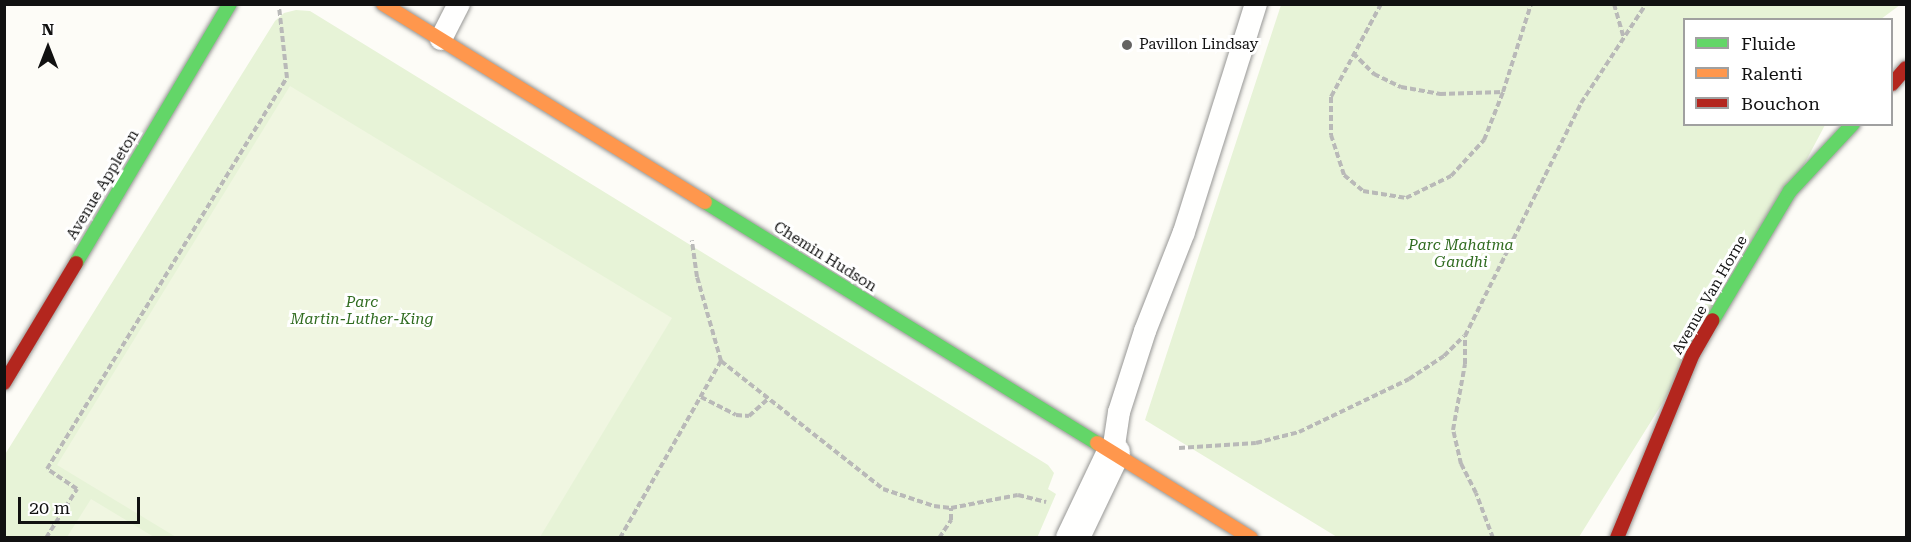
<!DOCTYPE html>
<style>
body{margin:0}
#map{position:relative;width:1911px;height:542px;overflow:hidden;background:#fdfcf7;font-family:"Roboto Serif",serif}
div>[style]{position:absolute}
.green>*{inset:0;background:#e7f3d7}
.pitch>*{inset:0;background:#f0f6e1}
.path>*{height:4px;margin-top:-2px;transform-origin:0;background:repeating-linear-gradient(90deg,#b9b9b8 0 6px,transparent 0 9px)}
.roads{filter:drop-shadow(0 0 2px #979795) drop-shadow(0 0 2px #979795)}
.lane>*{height:22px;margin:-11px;padding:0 11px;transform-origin:11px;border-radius:11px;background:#fffffe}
.street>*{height:33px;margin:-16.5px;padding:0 16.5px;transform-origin:16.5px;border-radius:16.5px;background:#fffffe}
.fast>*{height:14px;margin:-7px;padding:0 7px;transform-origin:7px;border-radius:7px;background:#63d668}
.slow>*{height:14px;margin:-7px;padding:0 7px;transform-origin:7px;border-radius:7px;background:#ff974d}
.jam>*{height:14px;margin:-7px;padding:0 7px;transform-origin:7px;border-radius:7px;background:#b3261e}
.dots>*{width:16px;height:16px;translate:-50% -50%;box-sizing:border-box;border:3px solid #fff;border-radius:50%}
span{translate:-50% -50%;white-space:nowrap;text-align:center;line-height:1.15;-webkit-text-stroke:6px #fff;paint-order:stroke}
.poi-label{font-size:15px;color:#111}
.left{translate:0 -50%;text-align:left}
.street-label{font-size:15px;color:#111}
.park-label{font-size:15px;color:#2f6b1f;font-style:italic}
.frame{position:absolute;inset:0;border:6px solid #111;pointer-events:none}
.legend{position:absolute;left:1683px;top:18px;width:210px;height:108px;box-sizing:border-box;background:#fff;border:2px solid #a0a0a0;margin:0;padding:8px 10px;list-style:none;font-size:18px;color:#111}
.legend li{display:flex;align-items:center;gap:12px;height:30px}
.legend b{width:30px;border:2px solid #a0a0a0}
.north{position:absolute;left:18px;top:18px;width:60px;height:60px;-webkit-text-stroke:4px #fff;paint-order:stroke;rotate:0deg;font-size:16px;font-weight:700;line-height:24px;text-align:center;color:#111}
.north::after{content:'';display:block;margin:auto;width:21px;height:27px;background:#111;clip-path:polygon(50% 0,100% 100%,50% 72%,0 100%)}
.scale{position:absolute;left:18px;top:497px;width:122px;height:27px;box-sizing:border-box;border:3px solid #111;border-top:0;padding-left:8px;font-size:18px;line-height:21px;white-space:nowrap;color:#111;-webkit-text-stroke:4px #fff;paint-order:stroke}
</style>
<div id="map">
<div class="green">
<i style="clip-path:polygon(1281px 5px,1900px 5px,1881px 19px,1684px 20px,1684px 124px,1825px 125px,1790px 191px,1693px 354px,1579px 537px,1337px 537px,1145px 420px)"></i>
<i style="clip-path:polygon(296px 10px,310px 11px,1048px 465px,1054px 473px,1048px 489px,1056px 494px,1037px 538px,5px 538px,4px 456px,275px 21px,284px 13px)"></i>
</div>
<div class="pitch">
<i style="clip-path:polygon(290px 86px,672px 318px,540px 537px,176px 537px,57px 465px)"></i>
<i style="clip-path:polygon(91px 499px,154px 537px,67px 537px)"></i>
</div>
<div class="path">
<i style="left:1381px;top:4px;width:106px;rotate:118.3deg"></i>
<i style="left:1331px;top:97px;width:38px;rotate:90deg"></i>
<i style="left:1331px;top:135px;width:42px;rotate:72deg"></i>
<i style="left:1344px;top:175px;width:25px;rotate:40deg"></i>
<i style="left:1363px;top:191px;width:44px;rotate:9.2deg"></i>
<i style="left:1406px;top:198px;width:50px;rotate:-26.1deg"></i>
<i style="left:1451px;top:176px;width:49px;rotate:-47.5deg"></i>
<i style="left:1484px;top:140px;width:52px;rotate:-68.4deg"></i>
<i style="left:1503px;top:92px;width:92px;rotate:-72.3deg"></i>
<i style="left:1614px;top:4px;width:35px;rotate:74deg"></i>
<i style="left:1353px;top:53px;width:30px;rotate:45deg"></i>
<i style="left:1374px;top:74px;width:30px;rotate:26deg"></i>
<i style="left:1401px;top:87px;width:40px;rotate:10deg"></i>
<i style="left:1440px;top:94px;width:63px;rotate:-1.8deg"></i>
<i style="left:721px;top:361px;width:206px;rotate:38.3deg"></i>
<i style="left:883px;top:489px;width:54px;rotate:18.4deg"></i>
<i style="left:934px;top:506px;width:17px;rotate:7deg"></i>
<i style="left:951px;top:508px;width:68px;rotate:-11deg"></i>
<i style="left:1018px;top:495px;width:29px;rotate:14deg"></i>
<i style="left:701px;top:397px;width:39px;rotate:27deg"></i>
<i style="left:736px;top:415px;width:13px;rotate:4deg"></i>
<i style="left:749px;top:416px;width:25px;rotate:-42deg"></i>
<i style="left:1179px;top:448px;width:77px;rotate:-3.7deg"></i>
<i style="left:1256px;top:443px;width:44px;rotate:-14.3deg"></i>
<i style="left:1299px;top:432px;width:122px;rotate:-25.7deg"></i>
<i style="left:1409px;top:379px;width:42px;rotate:-33.3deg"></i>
<i style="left:1444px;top:356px;width:28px;rotate:-45deg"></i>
<i style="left:46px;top:538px;width:58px;rotate:-57.7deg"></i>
<i style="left:77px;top:489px;width:36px;rotate:-146deg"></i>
<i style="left:47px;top:469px;width:459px;rotate:-58.5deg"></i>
<i style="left:287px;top:78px;width:71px;rotate:-96.4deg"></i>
<i style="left:620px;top:538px;width:204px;rotate:-60.3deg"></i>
<i style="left:721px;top:361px;width:87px;rotate:-105.9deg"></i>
<i style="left:697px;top:277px;width:37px;rotate:-98deg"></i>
<i style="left:939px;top:538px;width:22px;rotate:-56deg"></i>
<i style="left:951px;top:520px;width:12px;rotate:-90deg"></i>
<i style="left:1493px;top:538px;width:48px;rotate:-110.7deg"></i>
<i style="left:1476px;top:493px;width:33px;rotate:-117deg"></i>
<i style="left:1461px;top:464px;width:35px;rotate:-103deg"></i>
<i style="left:1453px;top:430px;width:67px;rotate:-79.7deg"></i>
<i style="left:1465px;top:364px;width:28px;rotate:-90deg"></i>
<i style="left:1465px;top:336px;width:260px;rotate:-63.5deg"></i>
<i style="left:1581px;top:103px;width:118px;rotate:-56.7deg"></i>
</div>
<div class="roads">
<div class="lane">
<i style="left:441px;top:39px;width:39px;rotate:-63deg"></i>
<i style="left:1113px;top:452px;width:40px;rotate:-81.5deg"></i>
<i style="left:1119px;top:412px;width:85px;rotate:-72.2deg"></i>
<i style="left:1145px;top:331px;width:106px;rotate:-68.5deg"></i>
<i style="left:1184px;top:232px;width:239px;rotate:-72.5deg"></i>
</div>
<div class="street">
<i style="left:1072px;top:538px;width:95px;rotate:-64.5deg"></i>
</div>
<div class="fast">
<i style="left:705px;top:202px;width:460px;rotate:31.6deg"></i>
<i style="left:76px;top:263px;width:301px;rotate:-59.3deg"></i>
<i style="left:1713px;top:320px;width:150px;rotate:-59.2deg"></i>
<i style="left:1790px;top:191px;width:92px;rotate:-46.8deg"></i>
</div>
<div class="slow">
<i style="left:383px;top:4px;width:378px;rotate:31.6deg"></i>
<i style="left:1097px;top:443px;width:181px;rotate:31.7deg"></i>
</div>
<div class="jam">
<i style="left:1892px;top:84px;width:21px;rotate:-49deg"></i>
<i style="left:4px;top:383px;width:140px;rotate:-59deg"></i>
<i style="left:1617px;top:538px;width:199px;rotate:-67.6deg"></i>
<i style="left:1693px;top:354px;width:39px;rotate:-60deg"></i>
</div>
</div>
<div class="dots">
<i style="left:1127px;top:45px;background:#646362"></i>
</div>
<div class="poi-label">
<span class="left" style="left:1139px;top:45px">Pavillon Lindsay</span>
</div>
<div class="street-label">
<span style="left:103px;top:185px;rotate:-59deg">Avenue Appleton</span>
<span style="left:825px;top:257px;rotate:32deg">Chemin Hudson</span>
<span style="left:1710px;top:295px;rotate:-60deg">Avenue Van Horne</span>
</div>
<div class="park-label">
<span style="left:1461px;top:254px">Parc Mahatma<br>Gandhi</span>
<span style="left:362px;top:311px">Parc<br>Martin-Luther-King</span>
</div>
<div class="frame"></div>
<ul class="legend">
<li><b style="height:8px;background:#63d668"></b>Fluide</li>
<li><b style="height:8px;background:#ff974d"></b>Ralenti</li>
<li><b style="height:8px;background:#b3261e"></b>Bouchon</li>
</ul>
<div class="north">N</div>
<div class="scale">20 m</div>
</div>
